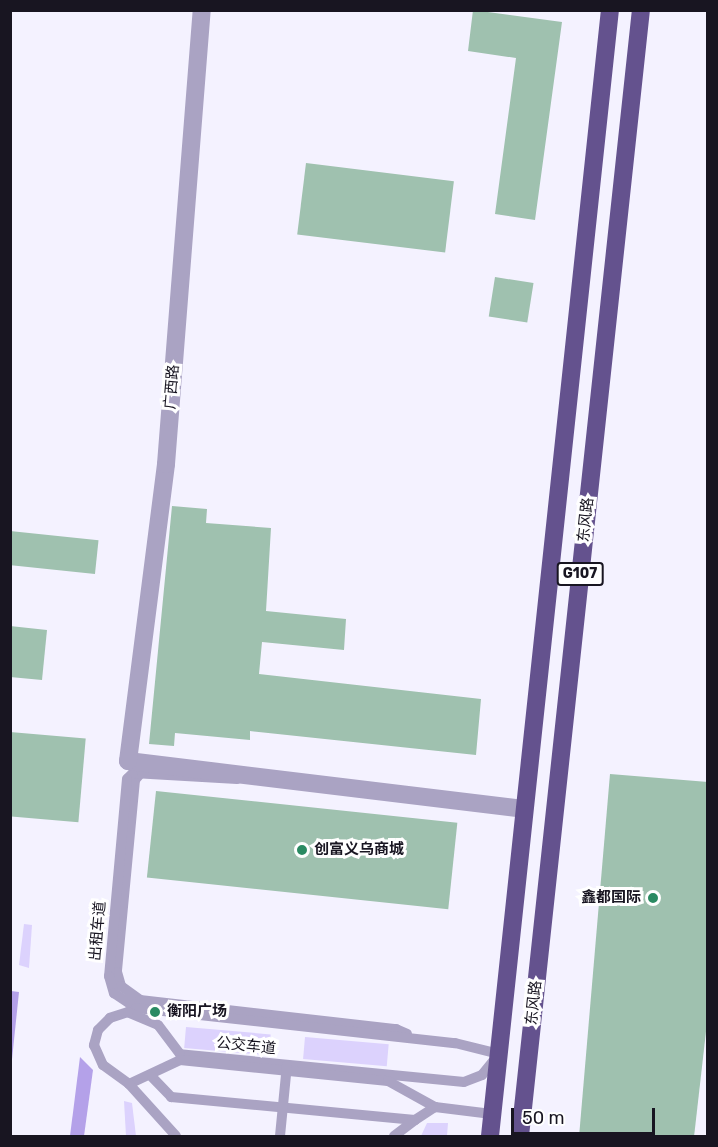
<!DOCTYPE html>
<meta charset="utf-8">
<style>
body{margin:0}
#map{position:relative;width:718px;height:1147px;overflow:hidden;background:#f4f2ff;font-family:Rubik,"Noto Sans SC",sans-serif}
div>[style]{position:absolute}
.green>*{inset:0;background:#dcd2fd;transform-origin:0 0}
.forest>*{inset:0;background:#b4a1e9}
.building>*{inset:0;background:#9fc1af;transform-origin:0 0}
.service>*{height:10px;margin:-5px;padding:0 5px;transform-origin:5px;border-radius:5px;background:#aaa3c3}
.minor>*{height:18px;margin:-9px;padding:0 9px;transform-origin:9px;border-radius:9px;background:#aaa3c3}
.tertiary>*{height:18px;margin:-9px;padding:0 9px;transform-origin:9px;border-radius:9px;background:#aaa3c3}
.trunk>*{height:18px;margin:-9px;padding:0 9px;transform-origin:9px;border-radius:9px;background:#64528e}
.dots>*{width:16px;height:16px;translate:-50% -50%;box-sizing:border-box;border:3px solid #fff;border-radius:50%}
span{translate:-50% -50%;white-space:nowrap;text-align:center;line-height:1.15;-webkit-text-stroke:6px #fff;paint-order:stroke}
.shield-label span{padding:2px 4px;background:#fff;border:2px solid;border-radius:4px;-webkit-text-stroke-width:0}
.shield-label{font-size:14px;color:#181521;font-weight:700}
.street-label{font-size:15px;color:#181521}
.poi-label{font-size:15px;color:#181521;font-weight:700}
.left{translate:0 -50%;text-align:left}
.right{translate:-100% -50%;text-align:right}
.frame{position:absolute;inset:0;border:12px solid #181521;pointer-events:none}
.scale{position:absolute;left:511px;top:1108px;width:144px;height:27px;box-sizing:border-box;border:3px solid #181521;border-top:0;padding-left:8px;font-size:18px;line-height:21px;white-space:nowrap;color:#181521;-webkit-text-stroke:4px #fff;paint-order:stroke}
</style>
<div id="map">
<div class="green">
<i style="clip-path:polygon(24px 924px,32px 925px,29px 968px,19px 965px)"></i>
<i style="left:186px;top:1027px;width:85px;height:21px;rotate:5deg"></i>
<i style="left:305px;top:1037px;width:84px;height:22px;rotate:5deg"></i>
<i style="clip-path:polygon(124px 1101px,132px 1103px,136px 1136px,126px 1136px)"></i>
<i style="clip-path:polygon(427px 1123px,448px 1123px,447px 1136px,421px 1136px)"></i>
</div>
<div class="forest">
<i style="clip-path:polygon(11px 991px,19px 992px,11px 1069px,10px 991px)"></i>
<i style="clip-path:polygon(80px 1057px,93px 1070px,84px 1136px,70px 1136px)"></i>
</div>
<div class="building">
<i style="clip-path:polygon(473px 10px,562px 22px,535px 220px,495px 214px,516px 58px,468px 51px)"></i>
<i style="left:306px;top:163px;width:149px;height:72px;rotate:7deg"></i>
<i style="left:495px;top:277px;width:39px;height:40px;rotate:9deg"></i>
<i style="clip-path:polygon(172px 506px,207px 509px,206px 523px,271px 528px,266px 611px,346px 619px,344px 650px,262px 642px,259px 674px,481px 699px,476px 755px,250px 731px,250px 740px,175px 733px,174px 746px,149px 744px)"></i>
<i style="left:10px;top:531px;width:89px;height:34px;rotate:6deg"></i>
<i style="clip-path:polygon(10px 626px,47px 630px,42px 680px,10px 677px)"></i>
<i style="left:10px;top:732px;width:76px;height:84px;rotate:5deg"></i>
<i style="clip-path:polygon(610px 774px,708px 782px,708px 1014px,694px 1137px,579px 1137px)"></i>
<i style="left:156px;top:791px;width:303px;height:87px;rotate:6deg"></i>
</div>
<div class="service">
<i style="left:140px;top:774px;width:8px;rotate:130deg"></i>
<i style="left:135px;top:780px;width:193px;rotate:95.4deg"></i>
<i style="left:117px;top:972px;width:15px;rotate:74deg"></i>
<i style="left:121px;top:986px;width:24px;rotate:36deg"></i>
<i style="left:140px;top:1000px;width:258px;rotate:6.5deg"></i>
<i style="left:396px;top:1029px;width:12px;rotate:24deg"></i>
<i style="left:237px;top:779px;width:104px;rotate:-176.7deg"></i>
<i style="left:133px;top:773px;width:8px;rotate:135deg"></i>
<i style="left:127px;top:779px;width:198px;rotate:95.2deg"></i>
<i style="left:109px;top:976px;width:18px;rotate:74deg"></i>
<i style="left:114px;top:993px;width:27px;rotate:34deg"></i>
<i style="left:136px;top:1008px;width:321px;rotate:6.3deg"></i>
<i style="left:455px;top:1043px;width:45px;rotate:14deg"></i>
<i style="left:499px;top:1054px;width:27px;rotate:129deg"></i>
<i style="left:482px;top:1075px;width:19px;rotate:159deg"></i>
<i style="left:464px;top:1082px;width:285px;rotate:-174.4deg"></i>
<i style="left:180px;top:1054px;width:36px;rotate:-127deg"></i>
<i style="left:158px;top:1025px;width:33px;rotate:-157deg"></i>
<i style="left:128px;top:1012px;width:19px;rotate:162deg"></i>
<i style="left:110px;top:1018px;width:17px;rotate:135deg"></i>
<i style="left:98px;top:1030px;width:16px;rotate:105deg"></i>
<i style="left:94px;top:1045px;width:22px;rotate:66deg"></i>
<i style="left:103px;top:1065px;width:32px;rotate:36deg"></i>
<i style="left:129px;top:1084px;width:56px;rotate:-25.2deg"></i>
<i style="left:180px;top:1060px;width:209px;rotate:5.8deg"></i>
<i style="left:388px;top:1081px;width:54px;rotate:29deg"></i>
<i style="left:435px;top:1107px;width:57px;rotate:7deg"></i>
<i style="left:152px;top:1077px;width:28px;rotate:46deg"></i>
<i style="left:171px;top:1097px;width:245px;rotate:5.4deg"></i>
<i style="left:415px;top:1120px;width:24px;rotate:-33deg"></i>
<i style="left:129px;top:1084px;width:70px;rotate:47.9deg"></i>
<i style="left:280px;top:1136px;width:71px;rotate:-84.4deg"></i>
<i style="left:394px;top:1136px;width:26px;rotate:-37deg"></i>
</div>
<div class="minor">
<i style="left:128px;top:761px;width:398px;rotate:6.9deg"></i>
</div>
<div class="tertiary">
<i style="left:128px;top:761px;width:299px;rotate:-82.7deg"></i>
<i style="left:166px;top:464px;width:455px;rotate:-85.5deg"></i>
</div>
<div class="trunk">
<i style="left:490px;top:1136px;width:1132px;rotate:-83.92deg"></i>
<i style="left:520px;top:1136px;width:1132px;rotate:-83.87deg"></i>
</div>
<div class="dots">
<i style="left:302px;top:850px;background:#2a8a62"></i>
<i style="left:653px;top:898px;background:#2a8a62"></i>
<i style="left:155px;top:1012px;background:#2a8a62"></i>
</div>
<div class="shield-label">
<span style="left:580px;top:574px">G107</span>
</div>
<div class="street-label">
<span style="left:172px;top:387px;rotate:-85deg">广西路</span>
<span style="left:586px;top:520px;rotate:-84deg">东风路</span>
<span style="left:98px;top:931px;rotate:-85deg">出租车道</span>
<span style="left:534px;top:1003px;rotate:-84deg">东风路</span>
<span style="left:246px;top:1046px;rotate:6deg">公交车道</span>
</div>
<div class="poi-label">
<span class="left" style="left:314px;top:850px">创富义乌商城</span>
<span class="right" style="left:641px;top:898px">鑫都国际</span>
<span class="left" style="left:167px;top:1012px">衡阳广场</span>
</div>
<div class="frame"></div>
<div class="scale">50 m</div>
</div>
